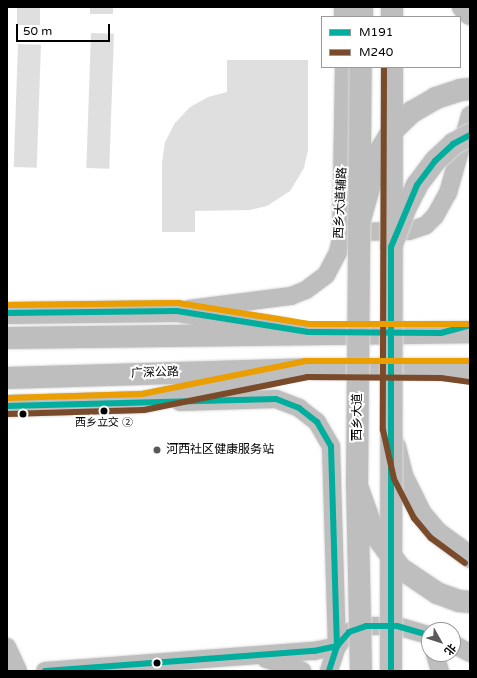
<!DOCTYPE html>
<meta charset="utf-8">
<style>
body{margin:0}
#map{position:relative;width:477px;height:678px;overflow:hidden;background:#fff;font-family:"Varela Round","Noto Sans SC",sans-serif}
div>[style]{position:absolute}
.building>*{inset:0;background:#dfdfdf;transform-origin:0 0}
.roads{filter:drop-shadow(0 0 1px #dbdbdb) drop-shadow(0 0 1px #dbdbdb)}
.minor>*{height:18px;margin:-9px;padding:0 9px;transform-origin:9px;border-radius:9px;background:#bebebe}
.major>*{height:22px;margin:-11px;padding:0 11px;transform-origin:11px;border-radius:11px;background:#bebebe}
.highway>*{height:22px;margin:-11px;padding:0 11px;transform-origin:11px;border-radius:11px;background:#bebebe}
.bridges{filter:drop-shadow(0 0 1px #dbdbdb) drop-shadow(0 0 1px #dbdbdb)}
.major-bridge>*{height:22px;margin:-11px;padding:0 11px;transform-origin:11px;border-radius:11px;background:#bebebe}
.highway-bridge>*{height:22px;margin:-11px;padding:0 11px;transform-origin:11px;border-radius:11px;background:#bebebe}
.bus-1>*{height:6px;margin:-3px;padding:0 3px;transform-origin:3px;border-radius:3px;background:#01ad9c}
.bus-2>*{height:6px;margin:-3px;padding:0 3px;transform-origin:3px;border-radius:3px;background:#7a4b2a}
.bus-3>*{height:6px;margin:-3px;padding:0 3px;transform-origin:3px;border-radius:3px;background:#eb9e00}
.bus-4>*{height:6px;margin:-3px;padding:0 3px;transform-origin:3px;border-radius:3px;background:#01ad9c}
.dots>*{width:11px;height:11px;translate:-50% -50%;box-sizing:border-box;border:2px solid #fff;border-radius:50%}
span{translate:-50% -50%;white-space:nowrap;text-align:center;line-height:1.15;-webkit-text-stroke:4px #fff;paint-order:stroke}
.bus-label{font-size:11px;color:#000}
.street-label{font-size:12px;color:#000}
.poi-label{font-size:12px;color:#000}
.left{translate:0 -50%;text-align:left}
.frame{position:absolute;inset:0;border:8px solid #000;pointer-events:none}
.legend{position:absolute;left:321px;top:16px;width:140px;height:52px;box-sizing:border-box;background:#fff;border:1px solid #999;margin:0;padding:5px 7px;list-style:none;font-size:12px;color:#000}
.legend li{display:flex;align-items:center;gap:8px;height:20px}
.legend b{width:20px;border:1px solid #999}
.north{position:absolute;left:421px;top:622px;width:40px;height:40px;box-sizing:border-box;background:#fff;border:1px solid #999;border-radius:50%;rotate:129deg;font-size:11px;font-weight:700;line-height:16px;text-align:center;color:#000}
.north::after{content:'';display:block;margin:auto;width:14px;height:18px;background:#595959;clip-path:polygon(50% 0,100% 100%,50% 72%,0 100%)}
.scale{position:absolute;left:16px;top:24px;width:94px;height:18px;box-sizing:border-box;border:2px solid #000;border-top:0;padding-left:5px;font-size:12px;line-height:14px;white-space:nowrap;color:#000;-webkit-text-stroke:3px #fff;paint-order:stroke}
</style>
<div id="map">
<div class="building">
<i style="left:17px;top:7px;width:23px;height:18px"></i>
<i style="left:90px;top:7px;width:23px;height:7px"></i>
<i style="left:91px;top:33px;width:23px;height:135px;rotate:2deg"></i>
<i style="left:18px;top:44px;width:23px;height:123px;rotate:2deg"></i>
<i style="clip-path:polygon(227px 60px,308px 60px,308px 150px,304px 168px,290px 191px,267px 206px,250px 210px,195px 211px,195px 232px,162px 232px,162px 163px,165px 142px,175px 123px,190px 107px,208px 97px,227px 92px)"></i>
</div>
<div class="roads">
<div class="minor">
<i style="left:343px;top:7px;width:10px;rotate:90deg"></i>
<i style="left:346px;top:232px;width:63px;rotate:-0.9deg"></i>
<i style="left:409px;top:231px;width:18px;rotate:-19deg"></i>
<i style="left:426px;top:225px;width:13px;rotate:-45deg"></i>
<i style="left:435px;top:216px;width:26px;rotate:-61deg"></i>
<i style="left:448px;top:193px;width:81px;rotate:-74.2deg"></i>
<i style="left:189px;top:309px;width:103px;rotate:-7.3deg"></i>
<i style="left:291px;top:296px;width:16px;rotate:-22deg"></i>
<i style="left:306px;top:290px;width:25px;rotate:-37deg"></i>
<i style="left:326px;top:275px;width:26px;rotate:-62deg"></i>
<i style="left:338px;top:252px;width:13px;rotate:-77deg"></i>
<i style="left:341px;top:239px;width:172px;rotate:-89deg"></i>
<i style="left:180px;top:402px;width:96px;rotate:-1.8deg"></i>
<i style="left:276px;top:399px;width:25px;rotate:21deg"></i>
<i style="left:299px;top:408px;width:23px;rotate:38deg"></i>
<i style="left:317px;top:422px;width:28px;rotate:60deg"></i>
<i style="left:331px;top:446px;width:200px;rotate:88.3deg"></i>
<i style="left:337px;top:646px;width:26px;rotate:108deg"></i>
<i style="left:453px;top:644px;width:19px;rotate:28deg"></i>
<i style="left:7px;top:647px;width:26px;rotate:65deg"></i>
<i style="left:435px;top:654px;width:18px;rotate:74deg"></i>
<i style="left:266px;top:659px;width:38px;rotate:18deg"></i>
<i style="left:45px;top:671px;width:270px;rotate:-4.3deg"></i>
<i style="left:314px;top:651px;width:24px;rotate:-12deg"></i>
<i style="left:337px;top:646px;width:18px;rotate:-49deg"></i>
<i style="left:349px;top:632px;width:18px;rotate:-19deg"></i>
<i style="left:366px;top:626px;width:31px"></i>
<i style="left:397px;top:626px;width:33px;rotate:16deg"></i>
</div>
<div class="major">
<i style="left:362px;top:17px;width:10px;rotate:-90deg"></i>
<i style="left:392px;top:17px;width:10px;rotate:-90deg"></i>
<i style="left:7px;top:313px;width:170px;rotate:-0.7deg"></i>
<i style="left:177px;top:311px;width:111px;rotate:9.3deg"></i>
<i style="left:7px;top:406px;width:136px;rotate:-1.7deg"></i>
<i style="left:143px;top:402px;width:131px;rotate:-11.5deg"></i>
</div>
<div class="highway">
<i style="left:463px;top:7px;width:10px;rotate:45deg"></i>
<i style="left:7px;top:338px;width:463px;rotate:-0.7deg"></i>
<i style="left:7px;top:378px;width:299px;rotate:-1.7deg"></i>
<i style="left:306px;top:369px;width:164px"></i>
<i style="left:395px;top:447px;width:30px;rotate:76deg"></i>
<i style="left:402px;top:476px;width:42px;rotate:63.4deg"></i>
<i style="left:421px;top:514px;width:23px;rotate:50deg"></i>
<i style="left:436px;top:532px;width:42px;rotate:36.3deg"></i>
</div>
</div>
<div class="bridges">
<div class="major-bridge">
<i style="left:361px;top:671px;width:185px;rotate:-91.2deg"></i>
<i style="left:357px;top:486px;width:419px;rotate:-89.5deg"></i>
<i style="left:391px;top:671px;width:604px;rotate:-89.91deg"></i>
</div>
<div class="highway-bridge">
<i style="left:359px;top:223px;width:73px;rotate:-74.1deg"></i>
<i style="left:379px;top:153px;width:26px;rotate:-59deg"></i>
<i style="left:392px;top:131px;width:28px;rotate:-44deg"></i>
<i style="left:412px;top:112px;width:28px;rotate:-30deg"></i>
<i style="left:436px;top:98px;width:25px;rotate:-18deg"></i>
<i style="left:460px;top:90px;width:10px;rotate:-6deg"></i>
<i style="left:391px;top:247px;width:40px;rotate:-69.8deg"></i>
<i style="left:405px;top:209px;width:27px;rotate:-63deg"></i>
<i style="left:417px;top:185px;width:30px;rotate:-53deg"></i>
<i style="left:435px;top:161px;width:25px;rotate:-43deg"></i>
<i style="left:453px;top:144px;width:19px;rotate:-28deg"></i>
<i style="left:357px;top:486px;width:48px;rotate:70.4deg"></i>
<i style="left:373px;top:531px;width:46px;rotate:53.9deg"></i>
<i style="left:400px;top:568px;width:45px;rotate:34deg"></i>
<i style="left:437px;top:593px;width:23px;rotate:20deg"></i>
<i style="left:459px;top:601px;width:11px;rotate:5deg"></i>
</div>
</div>
<div class="bus-1">
<i style="left:7px;top:313px;width:170px;rotate:-0.7deg"></i>
<i style="left:177px;top:311px;width:133px;rotate:9.1deg"></i>
<i style="left:308px;top:332px;width:133px;rotate:0.4deg"></i>
<i style="left:441px;top:333px;width:30px;rotate:-15deg"></i>
<i style="left:7px;top:406px;width:269px;rotate:-1.5deg"></i>
<i style="left:276px;top:399px;width:25px;rotate:21deg"></i>
<i style="left:299px;top:408px;width:23px;rotate:38deg"></i>
<i style="left:317px;top:422px;width:28px;rotate:60deg"></i>
<i style="left:331px;top:446px;width:200px;rotate:88.3deg"></i>
<i style="left:337px;top:646px;width:26px;rotate:108deg"></i>
<i style="left:391px;top:671px;width:424px;rotate:-90deg"></i>
<i style="left:391px;top:247px;width:67px;rotate:-67.2deg"></i>
<i style="left:417px;top:185px;width:30px;rotate:-53deg"></i>
<i style="left:435px;top:161px;width:25px;rotate:-43deg"></i>
<i style="left:453px;top:144px;width:19px;rotate:-28deg"></i>
</div>
<div class="bus-2">
<i style="left:384px;top:67px;width:363px;rotate:90.2deg"></i>
<i style="left:383px;top:430px;width:50px;rotate:77.3deg"></i>
<i style="left:394px;top:479px;width:44px;rotate:62.9deg"></i>
<i style="left:414px;top:518px;width:26px;rotate:50deg"></i>
<i style="left:431px;top:538px;width:42px;rotate:36.3deg"></i>
<i style="left:7px;top:414px;width:137px;rotate:-1.7deg"></i>
<i style="left:144px;top:410px;width:166px;rotate:-11.4deg"></i>
<i style="left:307px;top:377px;width:134px;rotate:0.4deg"></i>
<i style="left:441px;top:378px;width:28px;rotate:8deg"></i>
</div>
<div class="bus-3">
<i style="left:7px;top:305px;width:171px;rotate:-0.7deg"></i>
<i style="left:178px;top:303px;width:133px;rotate:9.1deg"></i>
<i style="left:309px;top:324px;width:161px"></i>
<i style="left:7px;top:398px;width:135px;rotate:-1.7deg"></i>
<i style="left:142px;top:394px;width:166px;rotate:-11.4deg"></i>
<i style="left:305px;top:361px;width:165px"></i>
</div>
<div class="bus-4">
<i style="left:45px;top:671px;width:270px;rotate:-4.3deg"></i>
<i style="left:314px;top:651px;width:24px;rotate:-12deg"></i>
<i style="left:337px;top:646px;width:18px;rotate:-49deg"></i>
<i style="left:349px;top:632px;width:18px;rotate:-19deg"></i>
<i style="left:366px;top:626px;width:31px"></i>
<i style="left:397px;top:626px;width:33px;rotate:16deg"></i>
</div>
<div class="dots">
<i style="left:104px;top:411px;background:#000"></i>
<i style="left:23px;top:414px;background:#000"></i>
<i style="left:157px;top:450px;background:#595959"></i>
<i style="left:157px;top:663px;background:#000"></i>
</div>
<div class="bus-label">
<span style="left:104px;top:423px">西乡立交 ②</span>
</div>
<div class="street-label">
<span style="left:341px;top:203px;rotate:-87deg">西乡大道辅路</span>
<span style="left:155px;top:373px;rotate:-2deg">广深公路</span>
<span style="left:358px;top:417px;rotate:-90deg">西乡大道</span>
</div>
<div class="poi-label">
<span class="left" style="left:166px;top:450px">河西社区健康服务站</span>
</div>
<div class="frame"></div>
<ul class="legend">
<li><b style="height:5px;background:#01ad9c"></b>M191</li>
<li><b style="height:5px;background:#7a4b2a"></b>M240</li>
</ul>
<div class="north">北</div>
<div class="scale">50 m</div>
</div>
